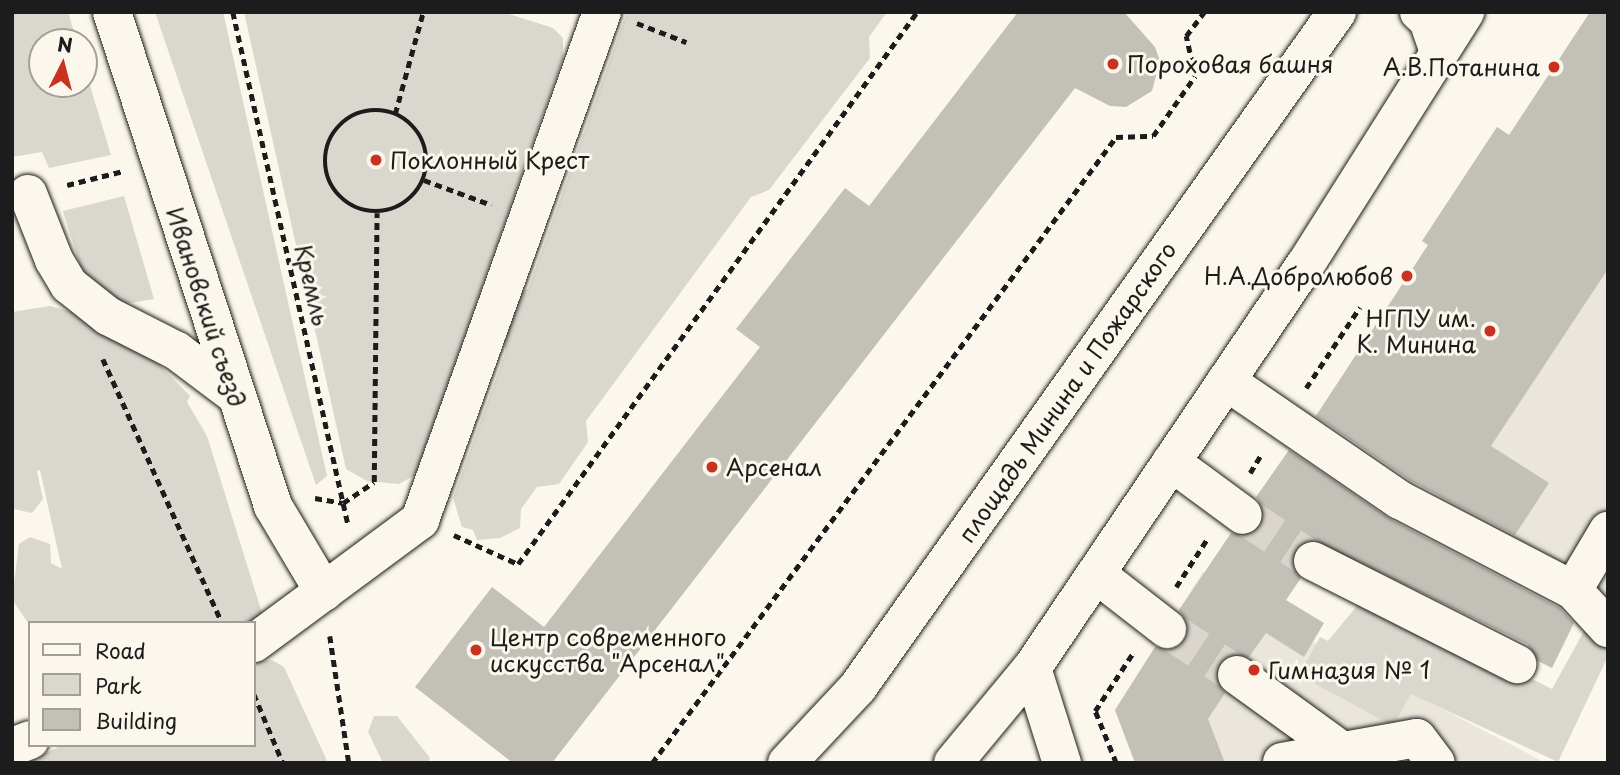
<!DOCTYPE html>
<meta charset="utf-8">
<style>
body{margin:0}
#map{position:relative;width:1620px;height:775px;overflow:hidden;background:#fbf7ec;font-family:"Playpen Sans",sans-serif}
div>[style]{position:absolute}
.built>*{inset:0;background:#eae6dc}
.green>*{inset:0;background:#dad7ce}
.building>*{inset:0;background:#c3c0b8}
.minor-tunnel>*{height:38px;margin-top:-19px;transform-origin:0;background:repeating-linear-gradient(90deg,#dad6cd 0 38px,transparent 0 57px)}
.path>*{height:4.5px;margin-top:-2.25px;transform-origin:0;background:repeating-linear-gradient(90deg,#1c1c1c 0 7px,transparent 0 12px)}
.path>.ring{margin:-2.25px;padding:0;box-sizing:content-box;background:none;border:4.5px solid #1c1c1c;border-radius:50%}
.roads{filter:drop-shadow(0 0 2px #1c1c1c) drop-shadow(0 0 2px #1c1c1c)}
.minor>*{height:38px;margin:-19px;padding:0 19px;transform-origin:19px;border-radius:19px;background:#fbf7ec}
.dots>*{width:19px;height:19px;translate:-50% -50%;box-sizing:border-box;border:4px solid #fbf7ec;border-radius:50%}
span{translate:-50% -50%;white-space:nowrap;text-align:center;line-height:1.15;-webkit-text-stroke:6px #fbf7ec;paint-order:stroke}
.poi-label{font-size:23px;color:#1c1c1c}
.left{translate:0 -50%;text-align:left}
.right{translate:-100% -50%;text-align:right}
.street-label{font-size:23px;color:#1c1c1c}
.frame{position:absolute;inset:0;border:14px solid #1c1c1c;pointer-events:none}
.legend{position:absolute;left:28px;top:621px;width:228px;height:126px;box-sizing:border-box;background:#fbf7ec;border:2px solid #a29f99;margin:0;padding:9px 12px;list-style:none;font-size:21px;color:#1c1c1c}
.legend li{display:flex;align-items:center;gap:14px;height:35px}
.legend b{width:35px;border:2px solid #a29f99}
.north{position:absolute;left:28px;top:28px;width:70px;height:70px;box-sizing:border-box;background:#fbf7ec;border:2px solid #a29f99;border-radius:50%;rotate:6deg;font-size:19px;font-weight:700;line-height:28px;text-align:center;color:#1c1c1c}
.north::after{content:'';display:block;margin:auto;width:24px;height:32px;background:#c8321e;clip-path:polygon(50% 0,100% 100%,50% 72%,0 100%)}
</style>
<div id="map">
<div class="built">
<i style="clip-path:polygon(1608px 12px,1608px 604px,1315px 417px,1428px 245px,1422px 241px,1497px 127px,1509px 135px)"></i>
<i style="clip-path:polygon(1203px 572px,1273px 621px,1546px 763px,1135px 763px,1115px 710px)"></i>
</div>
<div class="green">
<i style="clip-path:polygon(12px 12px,68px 12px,77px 42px,42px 42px,42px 84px,84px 84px,84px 66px,111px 155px,49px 168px,42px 152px,12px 157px)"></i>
<i style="clip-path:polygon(155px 12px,223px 12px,327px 476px,316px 485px)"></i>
<i style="clip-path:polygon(244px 12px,509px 14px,553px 28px,563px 38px,563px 58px,415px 475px,399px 484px,367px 481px,346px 469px)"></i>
<i style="clip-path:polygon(627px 12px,887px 12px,869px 37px,870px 58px,769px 190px,751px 197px,586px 421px,588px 442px,559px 484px,537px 487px,521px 509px,520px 528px,500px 538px,477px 540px,473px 530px,462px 527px,453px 498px,506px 350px,503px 341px,517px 294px,528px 289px)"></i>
<i style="clip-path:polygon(124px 196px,154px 299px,124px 304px,86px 285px,63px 211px)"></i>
<i style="clip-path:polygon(50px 306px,83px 315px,142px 356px,150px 355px,190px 396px,187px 402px,207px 436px,262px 613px,254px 623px,30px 626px,12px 599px,19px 544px,30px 537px,50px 544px,51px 563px,62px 569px,40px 470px,37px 471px,43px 499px,32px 513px,14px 509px,12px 500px,12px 312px)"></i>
<i style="clip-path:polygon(1365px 596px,1552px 689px,1588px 624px,1608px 648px,1608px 656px,1558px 762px,1411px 694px,1393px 726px,1299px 675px,1320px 637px,1328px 641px)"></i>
<i style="clip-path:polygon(272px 660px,284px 667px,328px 763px,27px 763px,62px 745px,254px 745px,254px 662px)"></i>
<i style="clip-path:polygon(374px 716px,397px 716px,430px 758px,428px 763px,383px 763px,368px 732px)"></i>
</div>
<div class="building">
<i style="clip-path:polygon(1018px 12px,1124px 12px,1155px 47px,1160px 61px,1152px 91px,1126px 107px,1110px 106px,1075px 88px,552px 763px,513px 763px,415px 687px,492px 587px,544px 627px,760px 347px,736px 329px,791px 258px,845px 188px,869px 206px)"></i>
<i style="clip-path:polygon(1590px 12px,1608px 12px,1608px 269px,1491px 446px,1549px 483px,1515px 535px,1411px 481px,1316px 416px,1428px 245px,1422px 241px,1497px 127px,1509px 135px)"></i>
<i style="clip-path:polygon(1289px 450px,1390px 519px,1560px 608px,1574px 623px,1552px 668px,1538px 661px,1527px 644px,1311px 539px,1293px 552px,1291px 563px,1301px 578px,1286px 600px,1324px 623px,1304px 657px,1266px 633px,1249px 657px,1229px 655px,1219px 663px,1217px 683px,1225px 693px,1208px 719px,1225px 763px,1135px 763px,1115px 710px,1155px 647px,1175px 649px,1185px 642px,1187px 621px,1179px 610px,1231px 533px,1251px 535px,1261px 527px,1263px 507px,1256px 497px)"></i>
</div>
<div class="minor-tunnel">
<i style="left:1243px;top:515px;width:84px;rotate:33.3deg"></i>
<i style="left:1167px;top:629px;width:84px;rotate:33.3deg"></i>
</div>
<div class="path">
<i style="left:233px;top:12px;width:525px;rotate:77.34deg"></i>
<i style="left:637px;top:23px;width:53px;rotate:21.2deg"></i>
<i class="ring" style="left:325px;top:110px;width:97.5px;height:97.5px"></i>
<i style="left:395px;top:114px;width:106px;rotate:-74.6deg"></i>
<i style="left:424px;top:180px;width:72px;rotate:20.2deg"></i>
<i style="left:67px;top:185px;width:58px;rotate:-14deg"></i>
<i style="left:103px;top:359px;width:289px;rotate:65.7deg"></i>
<i style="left:1306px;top:388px;width:97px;rotate:-56.3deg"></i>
<i style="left:1250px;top:473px;width:23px;rotate:-59deg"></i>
<i style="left:315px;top:498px;width:28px;rotate:10deg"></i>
<i style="left:343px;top:503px;width:37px;rotate:-34deg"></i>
<i style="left:374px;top:482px;width:269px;rotate:-89.4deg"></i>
<i style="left:454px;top:535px;width:70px;rotate:24.4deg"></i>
<i style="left:518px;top:564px;width:681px;rotate:-54.14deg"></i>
<i style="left:1176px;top:587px;width:57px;rotate:-57.1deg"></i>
<i style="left:330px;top:636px;width:128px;rotate:81.5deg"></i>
<i style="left:254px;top:694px;width:75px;rotate:67.2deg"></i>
<i style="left:652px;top:763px;width:779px;rotate:-53.45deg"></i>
<i style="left:1116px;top:137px;width:37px;rotate:-2deg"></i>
<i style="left:1153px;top:136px;width:73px;rotate:-55deg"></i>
<i style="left:1195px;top:76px;width:41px;rotate:-102.7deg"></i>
<i style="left:1186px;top:36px;width:30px;rotate:-53deg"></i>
<i style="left:1116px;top:763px;width:56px;rotate:-112deg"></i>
<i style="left:1095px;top:711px;width:69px;rotate:-56.8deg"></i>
</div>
<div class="roads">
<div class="minor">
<i style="left:112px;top:12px;width:520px;rotate:71.95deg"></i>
<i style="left:273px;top:506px;width:100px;rotate:59.3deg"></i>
<i style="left:1419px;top:12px;width:12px;rotate:42deg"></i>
<i style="left:1428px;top:20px;width:31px;rotate:71deg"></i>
<i style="left:28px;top:194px;width:71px;rotate:68.5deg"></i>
<i style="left:54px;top:260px;width:29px;rotate:59deg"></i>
<i style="left:69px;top:285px;width:50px;rotate:38.5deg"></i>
<i style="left:108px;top:316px;width:77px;rotate:26.9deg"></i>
<i style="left:177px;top:351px;width:70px;rotate:36.9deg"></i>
<i style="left:1226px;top:381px;width:211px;rotate:34.4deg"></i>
<i style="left:1400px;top:500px;width:195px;rotate:27.5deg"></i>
<i style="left:1573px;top:590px;width:52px;rotate:47.4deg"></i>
<i style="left:1171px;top:462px;width:89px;rotate:36.4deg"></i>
<i style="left:1313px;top:561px;width:229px;rotate:26.8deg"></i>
<i style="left:1096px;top:574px;width:90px;rotate:37.8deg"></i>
<i style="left:1573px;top:590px;width:69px;rotate:-59.3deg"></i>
<i style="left:254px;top:643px;width:207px;rotate:-36.5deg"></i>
<i style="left:420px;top:520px;width:540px;rotate:-70.29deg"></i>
<i style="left:1032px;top:668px;width:100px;rotate:72.5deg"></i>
<i style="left:1237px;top:675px;width:130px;rotate:35.9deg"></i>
<i style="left:12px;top:747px;width:19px;rotate:-21deg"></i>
<i style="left:1282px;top:762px;width:137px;rotate:-10.1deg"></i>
<i style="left:1417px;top:738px;width:31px;rotate:53deg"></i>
<i style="left:787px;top:763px;width:104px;rotate:-46.9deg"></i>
<i style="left:858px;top:687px;width:828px;rotate:-54.64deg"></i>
<i style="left:953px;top:763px;width:124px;rotate:-50.3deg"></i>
<i style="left:1032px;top:668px;width:485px;rotate:-55.9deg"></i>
<i style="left:1304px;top:267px;width:302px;rotate:-57.7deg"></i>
</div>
</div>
<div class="dots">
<i style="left:1113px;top:64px;background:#c8321e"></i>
<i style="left:1554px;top:67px;background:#c8321e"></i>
<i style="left:376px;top:160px;background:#c8321e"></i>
<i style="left:1407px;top:276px;background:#c8321e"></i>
<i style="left:1490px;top:331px;background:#c8321e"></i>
<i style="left:712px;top:467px;background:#c8321e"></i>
<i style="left:476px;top:650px;background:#c8321e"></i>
<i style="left:1254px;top:670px;background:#c8321e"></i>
</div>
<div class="poi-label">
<span class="left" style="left:1127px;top:64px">Пороховая башня</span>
<span class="right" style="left:1540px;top:67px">А.В.Потанина</span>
<span class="left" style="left:390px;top:160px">Поклонный Крест</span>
<span class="right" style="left:1393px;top:276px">Н.А.Добролюбов</span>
<span class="right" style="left:1476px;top:331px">НГПУ им.<br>К. Минина</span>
<span class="left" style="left:726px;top:467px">Арсенал</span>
<span class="left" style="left:490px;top:650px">Центр современного<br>искусства "Арсенал"</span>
<span class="left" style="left:1268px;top:670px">Гимназия № 1</span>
</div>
<div class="street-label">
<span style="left:312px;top:285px;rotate:77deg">Кремль</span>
<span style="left:206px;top:307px;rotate:72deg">Ивановский съезд</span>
<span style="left:1067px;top:392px;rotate:-55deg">площадь Минина и Пожарского</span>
</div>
<div class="frame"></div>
<ul class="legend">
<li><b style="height:9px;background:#fbf7ec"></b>Road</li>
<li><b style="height:19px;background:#dad7ce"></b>Park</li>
<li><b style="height:19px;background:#c3c0b8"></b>Building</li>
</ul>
<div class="north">N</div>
</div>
